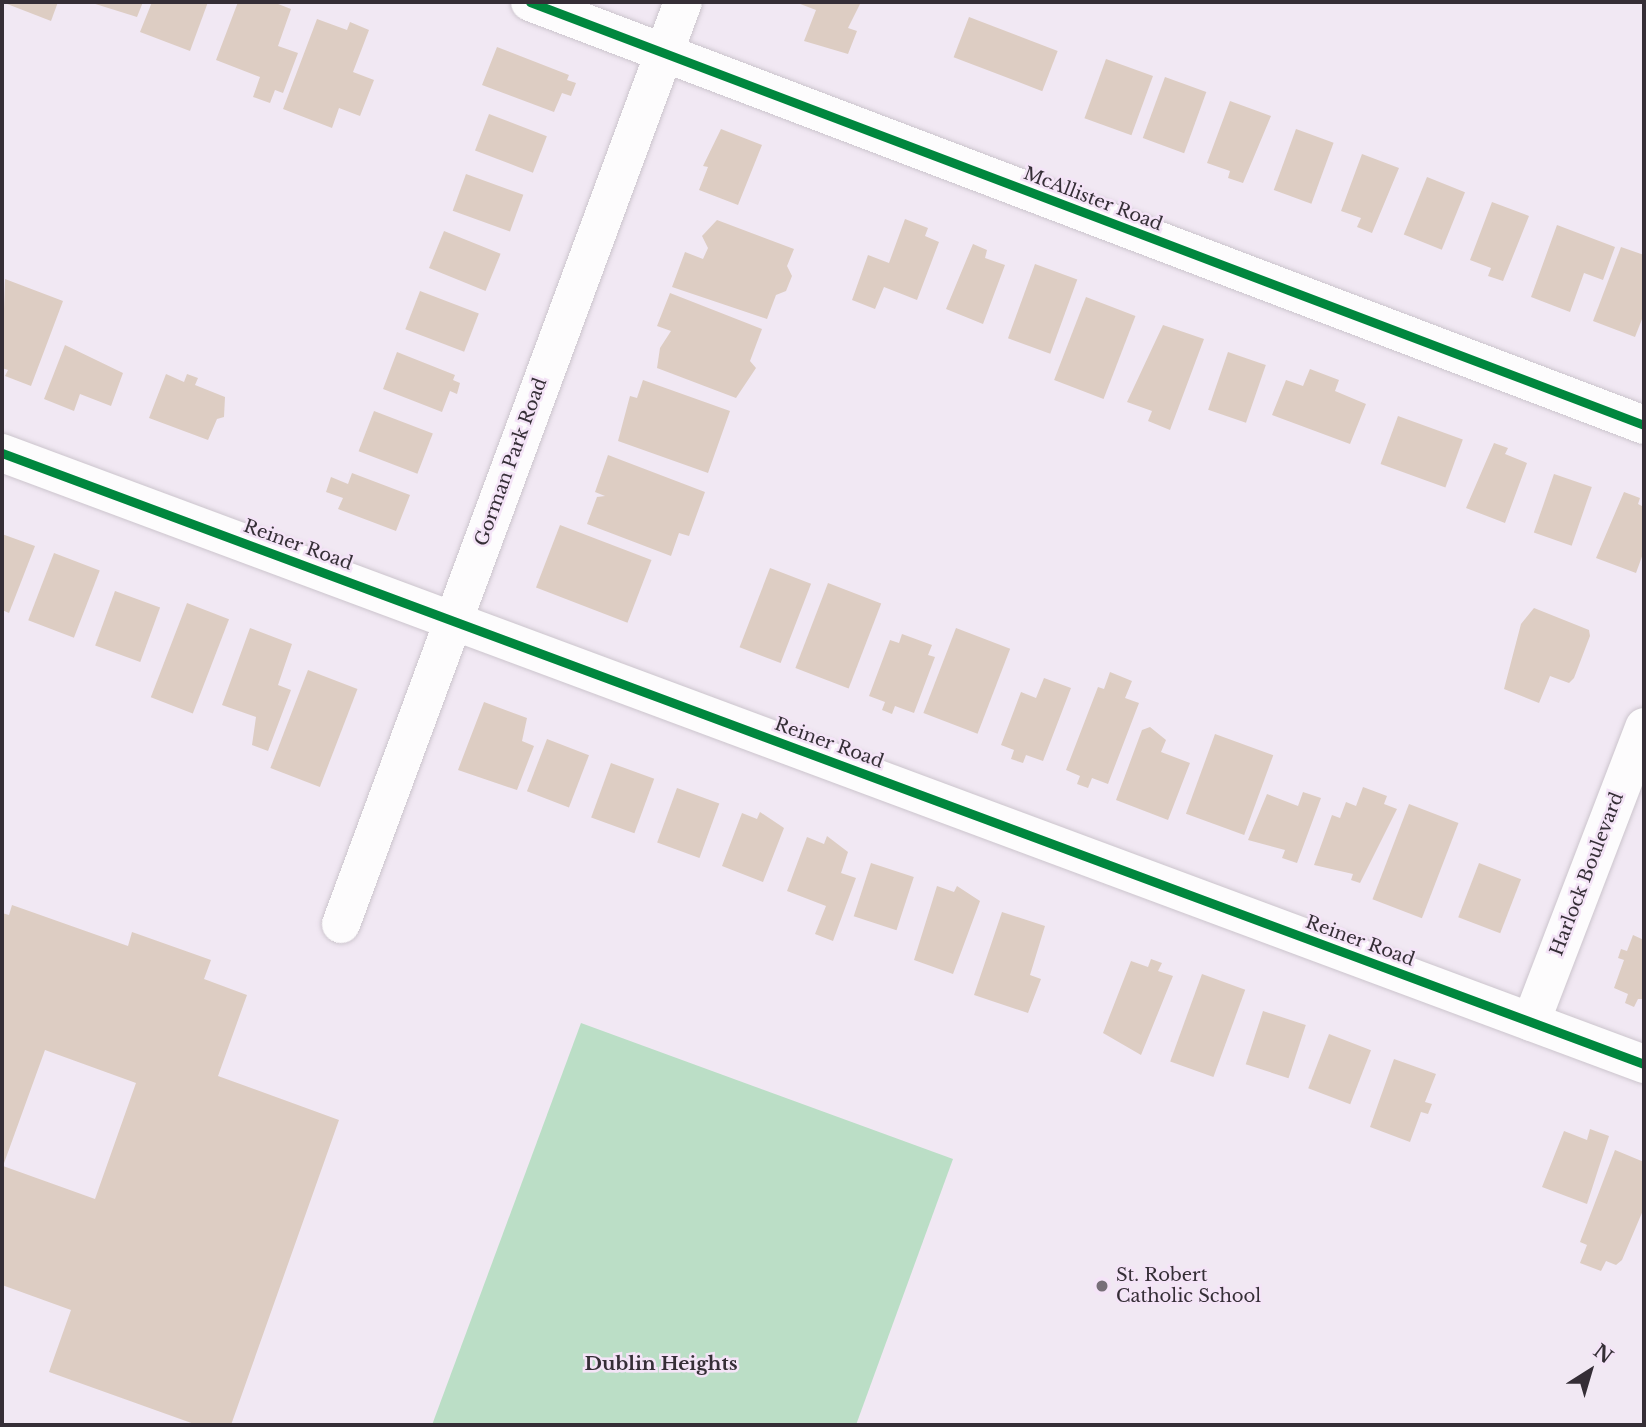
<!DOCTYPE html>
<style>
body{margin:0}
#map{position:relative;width:1646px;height:1427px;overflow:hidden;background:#f1e8f3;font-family:"Libre Baskerville",serif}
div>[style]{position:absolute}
.green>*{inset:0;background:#bbdec6}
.building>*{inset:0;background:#ddcdc3;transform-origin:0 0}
.roads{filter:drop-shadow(0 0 2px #ccc5cd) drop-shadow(0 0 2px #ccc5cd)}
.minor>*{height:38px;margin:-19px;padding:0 19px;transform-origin:19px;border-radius:19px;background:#fdfcfd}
.cycleway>*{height:9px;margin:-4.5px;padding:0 4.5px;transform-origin:4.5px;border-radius:4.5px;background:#00873e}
.dots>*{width:19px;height:19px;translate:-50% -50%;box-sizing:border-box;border:4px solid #f4e4f7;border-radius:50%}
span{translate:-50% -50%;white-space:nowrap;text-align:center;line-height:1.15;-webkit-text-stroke:5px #f4e4f7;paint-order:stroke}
.street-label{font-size:18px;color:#352e36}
.poi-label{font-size:18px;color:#352e36}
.left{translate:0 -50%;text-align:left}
.neighbourhood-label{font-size:19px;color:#352e36;font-weight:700}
.frame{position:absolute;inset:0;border:4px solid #352e36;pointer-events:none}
.north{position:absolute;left:1555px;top:1336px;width:70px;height:70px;-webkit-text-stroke:5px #f4e4f7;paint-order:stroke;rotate:37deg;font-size:19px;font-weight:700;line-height:28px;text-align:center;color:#352e36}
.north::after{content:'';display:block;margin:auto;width:24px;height:32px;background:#352e36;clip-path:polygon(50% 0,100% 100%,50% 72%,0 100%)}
</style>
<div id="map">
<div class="green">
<i style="clip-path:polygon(581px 1023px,953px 1159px,856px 1425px,432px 1425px)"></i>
</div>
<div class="building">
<i style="clip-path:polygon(2px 2px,58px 2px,51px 21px)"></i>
<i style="clip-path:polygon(89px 2px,143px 2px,137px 17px)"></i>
<i style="clip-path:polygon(152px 2px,208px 2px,190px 51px,140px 32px)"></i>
<i style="clip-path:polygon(238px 2px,273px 2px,291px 9px,278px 46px,298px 53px,283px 93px,275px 90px,270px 103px,253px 97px,260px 77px,216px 60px)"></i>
<i style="clip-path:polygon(795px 2px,861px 2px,848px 28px,857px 31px,848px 54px,804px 41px,816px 10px)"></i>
<i style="left:969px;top:17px;width:95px;height:43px;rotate:21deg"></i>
<i style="clip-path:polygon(317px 19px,347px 30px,350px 22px,369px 30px,353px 72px,374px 80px,360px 116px,339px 108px,332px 128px,283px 109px)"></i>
<i style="clip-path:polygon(497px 47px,569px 75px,567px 80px,576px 83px,571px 96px,562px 93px,554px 112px,482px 85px)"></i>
<i style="left:1106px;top:59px;width:50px;height:63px;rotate:20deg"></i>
<i style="left:1165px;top:77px;width:44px;height:65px;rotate:20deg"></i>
<i style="clip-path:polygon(1230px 101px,1271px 116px,1243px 183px,1228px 178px,1230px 171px,1207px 163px)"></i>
<i style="left:489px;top:114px;width:62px;height:39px;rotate:21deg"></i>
<i style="clip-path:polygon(721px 129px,762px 145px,738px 205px,699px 190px,708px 167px,703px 166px)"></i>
<i style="left:1296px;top:129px;width:40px;height:65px;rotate:20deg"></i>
<i style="clip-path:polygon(1362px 154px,1399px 168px,1372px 233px,1357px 227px,1361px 218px,1341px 211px)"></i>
<i style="left:466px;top:174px;width:61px;height:39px;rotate:20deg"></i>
<i style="left:1427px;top:177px;width:41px;height:62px;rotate:22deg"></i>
<i style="clip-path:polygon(1492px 202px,1529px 216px,1503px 281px,1488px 276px,1491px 268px,1470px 260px)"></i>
<i style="clip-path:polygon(905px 219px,928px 228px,925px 236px,939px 242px,917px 300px,884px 287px,875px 309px,852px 300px,868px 255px,889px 263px)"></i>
<i style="clip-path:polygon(717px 220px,794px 249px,787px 266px,792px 276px,786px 291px,776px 295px,767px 319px,672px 287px,685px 252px,703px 259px,708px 248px,702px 236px)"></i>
<i style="clip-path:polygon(1557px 225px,1615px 247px,1603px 280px,1584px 273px,1570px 312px,1531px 297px)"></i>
<i style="left:444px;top:231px;width:61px;height:40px;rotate:22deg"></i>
<i style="clip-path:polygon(973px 244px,987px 250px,985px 258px,1005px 265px,983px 324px,946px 309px)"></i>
<i style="clip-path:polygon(1621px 247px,1644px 255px,1644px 314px,1635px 337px,1593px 321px)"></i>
<i style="left:1035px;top:264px;width:45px;height:79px;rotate:20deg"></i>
<i style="clip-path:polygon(5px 279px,63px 301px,31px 386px,5px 376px,8px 370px,2px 368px)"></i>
<i style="left:420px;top:291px;width:63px;height:41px;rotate:21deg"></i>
<i style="clip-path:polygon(670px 293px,762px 329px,750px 361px,756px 368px,736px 398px,657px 368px,660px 348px,671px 331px,657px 326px)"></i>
<i style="left:1086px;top:297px;width:53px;height:89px;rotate:21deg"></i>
<i style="clip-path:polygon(1163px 325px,1204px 339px,1170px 430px,1148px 421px,1152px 411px,1127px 402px)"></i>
<i style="clip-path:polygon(65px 345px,123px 373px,111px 406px,80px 394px,74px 411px,44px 399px)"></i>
<i style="clip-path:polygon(397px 352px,455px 375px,453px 380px,460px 383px,457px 394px,450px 391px,442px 412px,383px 389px)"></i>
<i style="left:1228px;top:352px;width:40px;height:61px;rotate:19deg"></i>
<i style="clip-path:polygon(1310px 369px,1339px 380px,1335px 391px,1366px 404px,1350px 444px,1272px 415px,1286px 380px,1303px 386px)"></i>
<i style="clip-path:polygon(166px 374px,184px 382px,187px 374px,198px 378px,195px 385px,225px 397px,224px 417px,217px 419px,208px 440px,149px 418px)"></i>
<i style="clip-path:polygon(643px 380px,730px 411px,708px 473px,618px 441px,630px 396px,637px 398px)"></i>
<i style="left:374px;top:411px;width:63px;height:43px;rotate:21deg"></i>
<i style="left:1398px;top:416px;width:69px;height:51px;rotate:20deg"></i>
<i style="clip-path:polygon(1494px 443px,1508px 448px,1505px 454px,1527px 463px,1505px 523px,1466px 508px)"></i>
<i style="clip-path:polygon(608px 455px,705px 492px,689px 536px,679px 533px,671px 556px,587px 524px,597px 497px,605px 496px,595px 492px)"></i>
<i style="clip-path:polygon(352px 473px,410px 495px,396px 531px,338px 509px,343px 498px,326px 492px,331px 477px,348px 484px)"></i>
<i style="left:1554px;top:474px;width:40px;height:62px;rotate:19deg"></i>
<i style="clip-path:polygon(1624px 492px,1640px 498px,1638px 504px,1644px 507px,1644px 551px,1636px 573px,1596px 558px)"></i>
<i style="left:560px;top:525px;width:98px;height:67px;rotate:21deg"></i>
<i style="clip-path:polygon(2px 534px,35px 546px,9px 613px,2px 610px)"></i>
<i style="left:54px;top:553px;width:49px;height:72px;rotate:21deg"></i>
<i style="left:770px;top:568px;width:44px;height:85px;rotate:21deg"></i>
<i style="left:828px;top:583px;width:57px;height:91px;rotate:21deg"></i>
<i style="left:115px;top:591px;width:48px;height:58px;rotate:20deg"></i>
<i style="left:187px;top:603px;width:45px;height:101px;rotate:21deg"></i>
<i style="clip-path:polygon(1534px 608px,1589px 630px,1590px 636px,1574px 678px,1569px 683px,1550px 676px,1539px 703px,1504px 689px,1521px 624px)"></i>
<i style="clip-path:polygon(250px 628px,292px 644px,278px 685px,291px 690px,268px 751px,252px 745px,256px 717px,222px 705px)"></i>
<i style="left:956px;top:628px;width:58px;height:91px;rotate:21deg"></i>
<i style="clip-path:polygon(902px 634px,932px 645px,928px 655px,935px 657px,914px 713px,895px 706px,892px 714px,882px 710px,885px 702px,869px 696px,890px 640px,899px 643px)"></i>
<i style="left:308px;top:670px;width:53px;height:105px;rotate:21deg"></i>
<i style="clip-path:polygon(1110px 672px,1132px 681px,1125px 698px,1139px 703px,1108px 784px,1092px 778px,1088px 788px,1077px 784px,1080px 776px,1066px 770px,1098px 687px,1104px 689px)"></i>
<i style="clip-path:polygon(1044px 678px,1071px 688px,1043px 761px,1026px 755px,1023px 763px,1011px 759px,1014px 750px,1001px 745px,1021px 692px,1036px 698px)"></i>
<i style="clip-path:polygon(484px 702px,527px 718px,522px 741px,534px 746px,517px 790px,458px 770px)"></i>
<i style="clip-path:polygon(1150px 727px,1166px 740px,1161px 752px,1190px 763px,1168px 820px,1116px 800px,1142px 730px)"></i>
<i style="left:1215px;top:734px;width:62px;height:85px;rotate:20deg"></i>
<i style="left:547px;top:739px;width:45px;height:56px;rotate:21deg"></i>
<i style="left:611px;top:763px;width:46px;height:58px;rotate:20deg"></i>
<i style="clip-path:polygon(1363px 787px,1387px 796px,1384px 804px,1397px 809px,1360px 883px,1351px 880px,1353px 874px,1314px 865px,1332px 815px,1340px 818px,1346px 802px,1356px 806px)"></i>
<i style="left:677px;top:788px;width:45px;height:58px;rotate:20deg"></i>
<i style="clip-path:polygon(1303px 792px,1321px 798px,1297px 863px,1282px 858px,1285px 850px,1248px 840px,1267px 794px,1298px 806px)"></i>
<i style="left:1409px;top:804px;width:53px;height:102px;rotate:21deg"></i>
<i style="clip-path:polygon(760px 812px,784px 828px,763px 882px,722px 866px,742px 813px,757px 819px)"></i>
<i style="clip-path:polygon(827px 836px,848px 852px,841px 873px,856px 878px,833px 941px,815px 934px,826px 906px,787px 891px,807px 837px,824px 844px)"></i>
<i style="left:871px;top:863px;width:45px;height:56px;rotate:18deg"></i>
<i style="left:1479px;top:863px;width:45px;height:58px;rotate:21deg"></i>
<i style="clip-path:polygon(937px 886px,954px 892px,957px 886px,980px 901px,953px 974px,914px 960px)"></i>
<i style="clip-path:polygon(evenodd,12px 905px,128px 946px,132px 932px,211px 960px,204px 979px,247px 995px,218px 1076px,339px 1120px,231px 1425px,197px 1425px,49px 1372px,71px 1310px,2px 1285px,2px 913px,9px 915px,12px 905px,45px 1050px,136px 1083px,95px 1199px,3px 1166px,45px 1050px)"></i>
<i style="clip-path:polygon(1002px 912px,1045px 926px,1030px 975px,1041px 979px,1028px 1013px,974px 995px)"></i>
<i style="clip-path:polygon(1633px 935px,1644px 940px,1644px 999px,1638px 999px,1634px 1007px,1625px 1003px,1628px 994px,1614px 988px,1624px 960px,1618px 958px,1621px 949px,1627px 951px)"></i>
<i style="clip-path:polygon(1151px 959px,1162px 963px,1158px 971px,1173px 976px,1141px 1055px,1103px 1033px,1131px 961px,1148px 967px)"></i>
<i style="left:1202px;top:974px;width:46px;height:93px;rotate:20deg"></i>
<i style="left:1263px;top:1011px;width:45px;height:56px;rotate:18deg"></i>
<i style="left:1329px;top:1034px;width:45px;height:58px;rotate:21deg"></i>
<i style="clip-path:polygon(1394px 1059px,1436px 1074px,1425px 1102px,1432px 1104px,1428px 1114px,1421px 1112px,1410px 1142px,1370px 1127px)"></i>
<i style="clip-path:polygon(1590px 1129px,1609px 1136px,1587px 1204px,1542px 1187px,1564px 1131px,1587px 1140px)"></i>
<i style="clip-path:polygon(1615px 1150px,1644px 1162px,1644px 1208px,1622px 1260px,1616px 1265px,1606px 1261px,1601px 1271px,1580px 1263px,1587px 1245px,1580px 1242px)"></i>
</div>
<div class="roads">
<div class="minor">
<i style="left:530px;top:2px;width:1192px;rotate:20.79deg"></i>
<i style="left:2px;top:453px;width:1752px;rotate:20.41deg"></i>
<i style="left:341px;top:924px;width:983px;rotate:-69.65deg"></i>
<i style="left:1531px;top:1022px;width:316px;rotate:-69deg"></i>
</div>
</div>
<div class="cycleway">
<i style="left:530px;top:2px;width:1192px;rotate:20.79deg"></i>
<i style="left:2px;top:453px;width:1752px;rotate:20.41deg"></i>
</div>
<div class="dots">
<i style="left:1102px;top:1286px;background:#776f78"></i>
</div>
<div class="street-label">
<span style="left:1093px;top:199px;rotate:21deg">McAllister Road</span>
<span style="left:511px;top:462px;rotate:-70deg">Gorman Park Road</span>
<span style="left:298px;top:545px;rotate:20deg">Reiner Road</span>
<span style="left:829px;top:743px;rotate:20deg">Reiner Road</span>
<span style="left:1587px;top:874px;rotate:-69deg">Harlock Boulevard</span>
<span style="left:1360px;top:941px;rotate:20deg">Reiner Road</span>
</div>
<div class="poi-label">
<span class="left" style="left:1116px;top:1286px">St. Robert<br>Catholic School</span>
</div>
<div class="neighbourhood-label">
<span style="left:661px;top:1364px">Dublin Heights</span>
</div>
<div class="frame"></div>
<div class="north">N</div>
</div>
